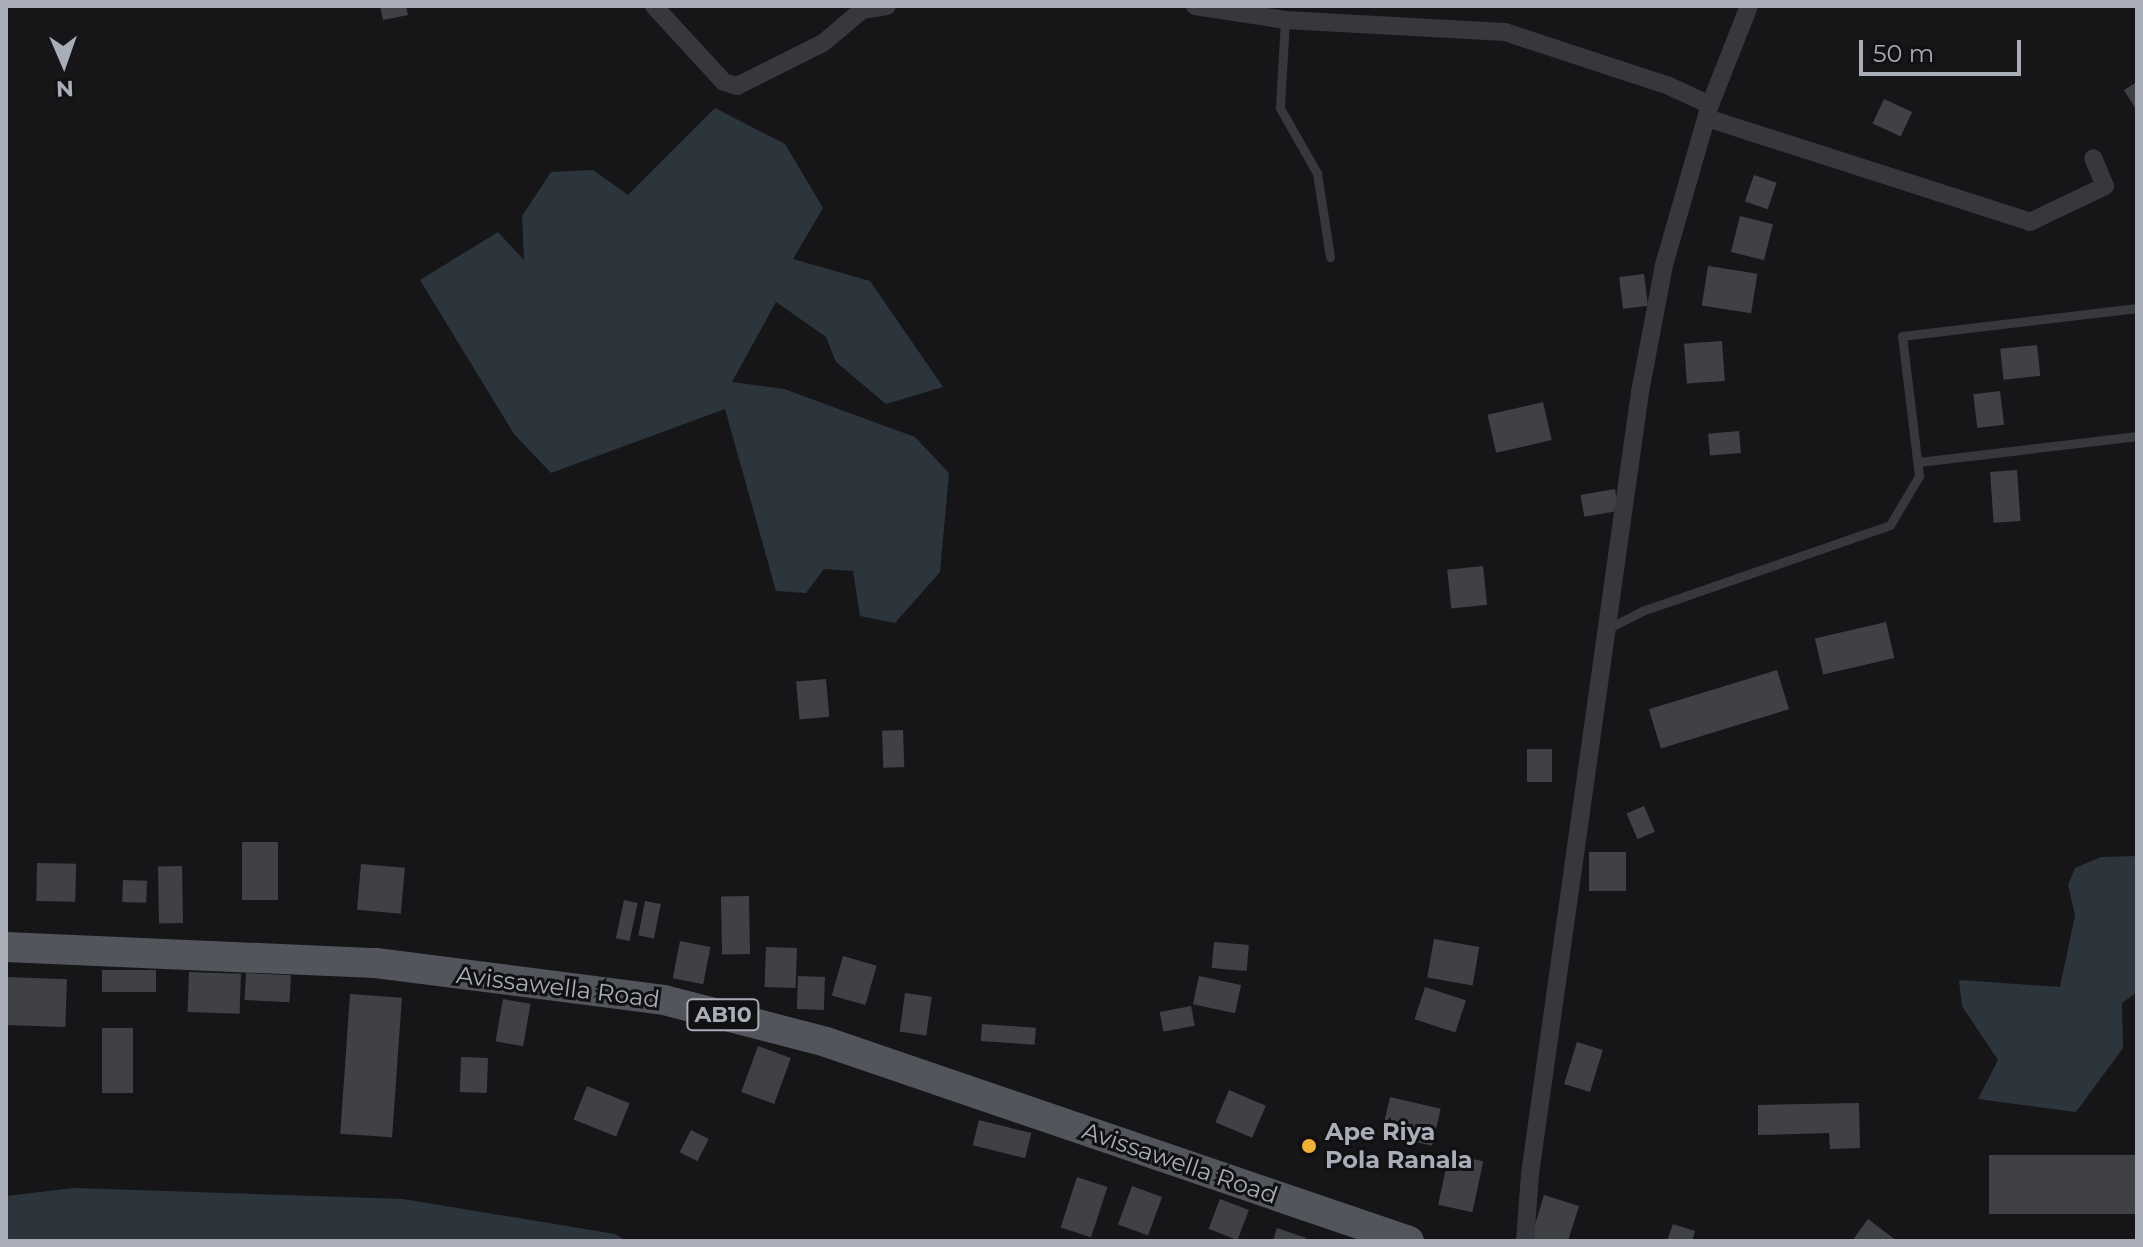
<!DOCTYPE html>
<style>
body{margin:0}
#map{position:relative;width:2143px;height:1247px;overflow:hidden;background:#161618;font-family:Montserrat,sans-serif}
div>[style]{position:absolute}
.water>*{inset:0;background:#2c353c}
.building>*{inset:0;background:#404145;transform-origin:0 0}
.lane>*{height:9px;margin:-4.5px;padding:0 4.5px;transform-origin:4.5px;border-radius:4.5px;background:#37383d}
.street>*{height:18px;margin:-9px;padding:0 9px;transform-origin:9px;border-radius:9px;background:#37383d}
.primary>*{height:30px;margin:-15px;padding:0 15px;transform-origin:15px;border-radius:15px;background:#53555c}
.dots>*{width:22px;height:22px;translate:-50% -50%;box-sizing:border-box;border:4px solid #111113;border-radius:50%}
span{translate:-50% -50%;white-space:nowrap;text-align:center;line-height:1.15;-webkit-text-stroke:6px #111113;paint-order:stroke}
.shield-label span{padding:2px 6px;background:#111113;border:2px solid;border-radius:6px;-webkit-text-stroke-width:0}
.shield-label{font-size:22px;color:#a8adb8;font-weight:700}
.street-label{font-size:24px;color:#a8adb8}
.poi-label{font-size:24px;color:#a8adb8;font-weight:700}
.left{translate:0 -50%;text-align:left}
.frame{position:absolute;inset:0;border:8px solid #a8adb8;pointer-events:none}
.north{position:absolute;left:24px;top:24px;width:80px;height:80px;-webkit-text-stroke:6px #111113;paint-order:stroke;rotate:178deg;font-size:22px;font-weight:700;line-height:32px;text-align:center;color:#a8adb8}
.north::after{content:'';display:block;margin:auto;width:28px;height:36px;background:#a8adb8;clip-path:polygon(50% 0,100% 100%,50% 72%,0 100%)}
.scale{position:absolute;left:1859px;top:40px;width:162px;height:36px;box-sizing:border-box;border:4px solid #a8adb8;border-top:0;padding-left:10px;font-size:24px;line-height:28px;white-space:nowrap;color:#a8adb8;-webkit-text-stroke:6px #111113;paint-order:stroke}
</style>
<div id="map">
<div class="water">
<i style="clip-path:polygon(715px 108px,785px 144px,823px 208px,793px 259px,870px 281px,943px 387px,886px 404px,836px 362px,826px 337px,776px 302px,732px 382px,784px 389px,915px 437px,949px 473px,940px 572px,895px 623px,860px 616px,853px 571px,824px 569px,806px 593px,776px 591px,725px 409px,551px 473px,514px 434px,420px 280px,498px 232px,524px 260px,522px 216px,551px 172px,593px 170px,628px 195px)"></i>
<i style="clip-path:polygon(2137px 856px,2137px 992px,2122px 1003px,2123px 1048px,2076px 1112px,1978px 1099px,1998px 1060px,1962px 1006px,1959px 980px,2060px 987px,2075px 915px,2068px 885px,2075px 868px,2101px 857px)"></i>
<i style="clip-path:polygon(74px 1188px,403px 1199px,615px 1234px,626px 1241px,6px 1241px,6px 1196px)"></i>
</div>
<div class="building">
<i style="clip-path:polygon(380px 6px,406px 6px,408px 15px,383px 20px)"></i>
<i style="clip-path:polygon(2137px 82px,2137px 111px,2124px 90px)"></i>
<i style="left:1884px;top:99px;width:31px;height:27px;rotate:25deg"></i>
<i style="left:1754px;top:175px;width:24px;height:28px;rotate:19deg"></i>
<i style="left:1740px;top:216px;width:34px;height:37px;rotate:14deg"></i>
<i style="left:1708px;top:266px;width:50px;height:40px;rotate:9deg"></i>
<i style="left:1644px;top:274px;width:32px;height:25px;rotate:83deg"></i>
<i style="left:1722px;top:341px;width:40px;height:38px;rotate:86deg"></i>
<i style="left:2037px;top:345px;width:31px;height:37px;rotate:84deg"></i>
<i style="left:2000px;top:391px;width:34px;height:27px;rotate:83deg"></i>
<i style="left:1543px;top:402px;width:39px;height:57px;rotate:77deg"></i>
<i style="left:1739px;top:431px;width:22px;height:31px;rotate:85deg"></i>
<i style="left:2017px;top:470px;width:51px;height:27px;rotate:86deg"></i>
<i style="left:1615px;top:489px;width:22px;height:35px;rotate:80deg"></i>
<i style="left:1483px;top:566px;width:39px;height:36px;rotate:84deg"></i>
<i style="left:1886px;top:622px;width:37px;height:73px;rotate:77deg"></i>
<i style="left:1777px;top:670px;width:41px;height:134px;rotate:73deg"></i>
<i style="left:826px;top:679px;width:38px;height:30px;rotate:85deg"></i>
<i style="left:903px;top:730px;width:37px;height:21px;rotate:88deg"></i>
<i style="left:1527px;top:749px;width:25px;height:33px"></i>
<i style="left:1644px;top:806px;width:28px;height:19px;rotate:67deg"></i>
<i style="left:242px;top:842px;width:36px;height:58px"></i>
<i style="left:1589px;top:852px;width:37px;height:39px"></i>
<i style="left:37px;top:863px;width:39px;height:38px;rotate:1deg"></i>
<i style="left:361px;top:864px;width:44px;height:46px;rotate:5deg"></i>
<i style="left:182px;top:866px;width:57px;height:24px;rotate:89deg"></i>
<i style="left:123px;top:880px;width:24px;height:22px;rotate:2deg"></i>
<i style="left:749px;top:896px;width:58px;height:28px;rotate:89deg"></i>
<i style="left:624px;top:900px;width:14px;height:39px;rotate:12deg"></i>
<i style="left:645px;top:901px;width:16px;height:35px;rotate:11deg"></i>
<i style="left:1434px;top:939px;width:46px;height:39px;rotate:10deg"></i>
<i style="left:680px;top:941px;width:31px;height:38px;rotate:11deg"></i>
<i style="left:1214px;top:942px;width:35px;height:26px;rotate:5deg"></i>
<i style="left:766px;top:947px;width:31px;height:40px;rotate:2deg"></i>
<i style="left:843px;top:956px;width:35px;height:41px;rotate:16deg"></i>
<i style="left:156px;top:970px;width:22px;height:54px;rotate:90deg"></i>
<i style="left:189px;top:972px;width:52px;height:40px;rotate:2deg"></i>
<i style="left:246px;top:973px;width:45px;height:27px;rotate:3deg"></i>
<i style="left:798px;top:976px;width:27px;height:33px;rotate:2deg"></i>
<i style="left:1199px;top:976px;width:43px;height:29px;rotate:12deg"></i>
<i style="left:6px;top:977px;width:61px;height:48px;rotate:2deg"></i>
<i style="left:1425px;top:987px;width:43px;height:34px;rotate:18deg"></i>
<i style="left:905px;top:993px;width:27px;height:39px;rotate:8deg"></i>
<i style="left:350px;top:994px;width:52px;height:140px;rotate:4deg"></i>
<i style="left:503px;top:999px;width:28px;height:43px;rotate:10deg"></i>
<i style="left:1191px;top:1006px;width:20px;height:32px;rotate:79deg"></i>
<i style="left:982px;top:1024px;width:54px;height:17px;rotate:4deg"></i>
<i style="left:133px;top:1028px;width:65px;height:31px;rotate:90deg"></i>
<i style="left:1577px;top:1042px;width:27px;height:44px;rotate:17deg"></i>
<i style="left:758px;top:1046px;width:35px;height:49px;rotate:20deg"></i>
<i style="left:461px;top:1057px;width:27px;height:35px;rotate:2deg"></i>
<i style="left:587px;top:1086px;width:46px;height:36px;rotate:22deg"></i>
<i style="left:1229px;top:1090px;width:40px;height:35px;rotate:23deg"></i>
<i style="left:1390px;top:1097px;width:52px;height:38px;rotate:13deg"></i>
<i style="clip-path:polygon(1859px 1103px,1860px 1148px,1830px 1149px,1829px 1133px,1758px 1135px,1758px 1105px)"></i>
<i style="left:979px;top:1120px;width:54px;height:26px;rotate:14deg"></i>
<i style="left:691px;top:1130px;width:20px;height:25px;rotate:27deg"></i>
<i style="left:1449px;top:1154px;width:35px;height:52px;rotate:12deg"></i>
<i style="left:2137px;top:1155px;width:59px;height:148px;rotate:90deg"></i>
<i style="left:1077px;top:1177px;width:32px;height:53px;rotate:18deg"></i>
<i style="left:1132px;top:1186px;width:32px;height:41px;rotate:20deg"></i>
<i style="clip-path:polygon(1544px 1195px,1579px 1206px,1568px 1241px,1530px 1241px)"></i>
<i style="left:1220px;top:1199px;width:31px;height:32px;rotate:21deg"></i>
<i style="clip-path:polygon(1868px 1219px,1897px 1241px,1852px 1241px)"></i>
<i style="clip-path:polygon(1673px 1224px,1695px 1231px,1692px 1241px,1667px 1241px)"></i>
<i style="clip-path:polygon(1277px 1228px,1306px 1238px,1305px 1241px,1273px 1241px)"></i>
</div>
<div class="lane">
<i style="left:1285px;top:20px;width:88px;rotate:93.3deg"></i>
<i style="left:1280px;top:108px;width:75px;rotate:60.4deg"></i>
<i style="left:1317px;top:173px;width:85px;rotate:81.2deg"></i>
<i style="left:1919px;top:462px;width:220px;rotate:-6.8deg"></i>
<i style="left:1609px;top:628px;width:37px;rotate:-27deg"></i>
<i style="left:1642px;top:611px;width:262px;rotate:-19.1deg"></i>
<i style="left:1890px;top:525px;width:57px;rotate:-59.4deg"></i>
<i style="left:1919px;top:476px;width:141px;rotate:-96.9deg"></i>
<i style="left:1902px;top:336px;width:237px;rotate:-6.8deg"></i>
</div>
<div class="street">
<i style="left:654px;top:6px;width:103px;rotate:47.4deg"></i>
<i style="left:724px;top:82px;width:14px;rotate:17deg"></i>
<i style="left:737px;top:86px;width:96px;rotate:-26.6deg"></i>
<i style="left:823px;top:43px;width:51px;rotate:-40.2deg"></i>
<i style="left:862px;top:10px;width:25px;rotate:-9deg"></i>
<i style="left:1195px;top:6px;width:91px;rotate:8.8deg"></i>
<i style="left:1285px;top:20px;width:220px;rotate:3.1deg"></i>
<i style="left:1505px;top:32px;width:173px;rotate:18.2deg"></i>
<i style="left:1669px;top:86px;width:45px;rotate:24.9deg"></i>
<i style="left:1707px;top:118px;width:339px;rotate:17.8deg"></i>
<i style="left:2030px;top:222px;width:83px;rotate:-25.6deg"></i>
<i style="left:2105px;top:186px;width:30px;rotate:-113deg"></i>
<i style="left:1525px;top:1241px;width:67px;rotate:-85.7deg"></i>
<i style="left:1530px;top:1174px;width:790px;rotate:-81.99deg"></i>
<i style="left:1640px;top:392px;width:129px;rotate:-79.3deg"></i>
<i style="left:1664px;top:265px;width:166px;rotate:-74deg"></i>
<i style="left:1710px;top:105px;width:106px;rotate:-68.5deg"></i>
</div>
<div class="primary">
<i style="left:6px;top:947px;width:370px;rotate:2.5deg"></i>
<i style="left:376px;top:963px;width:290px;rotate:7.3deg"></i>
<i style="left:664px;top:1000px;width:167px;rotate:14.5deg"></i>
<i style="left:826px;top:1042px;width:616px;rotate:18.85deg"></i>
</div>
<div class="dots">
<i style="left:1309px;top:1146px;background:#f2b134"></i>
</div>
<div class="shield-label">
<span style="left:723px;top:1015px">AB10</span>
</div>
<div class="street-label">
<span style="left:558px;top:987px;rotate:7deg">Avissawella Road</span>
<span style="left:1180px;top:1163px;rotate:19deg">Avissawella Road</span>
</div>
<div class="poi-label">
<span class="left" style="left:1325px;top:1146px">Ape Riya<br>Pola Ranala</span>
</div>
<div class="frame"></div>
<div class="north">N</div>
<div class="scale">50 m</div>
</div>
